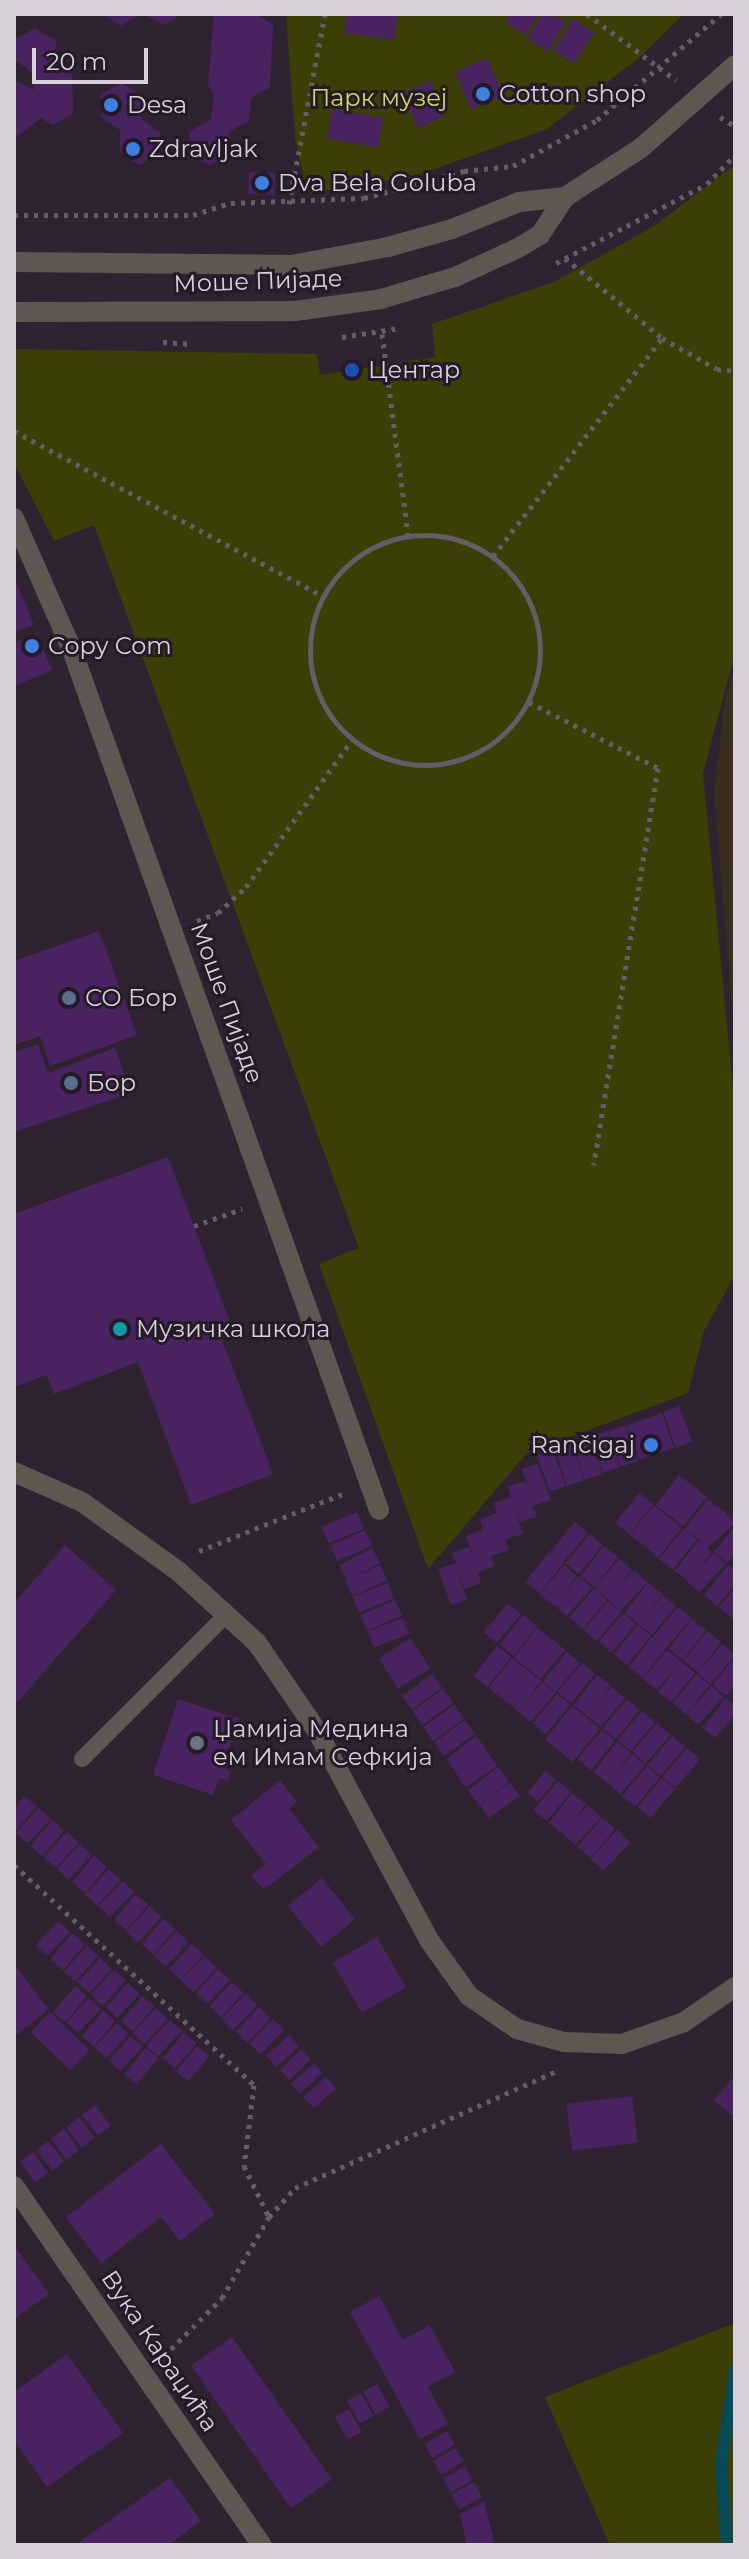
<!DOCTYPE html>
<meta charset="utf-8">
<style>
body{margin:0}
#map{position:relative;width:749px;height:2559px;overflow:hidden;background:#2f2331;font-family:Montserrat,sans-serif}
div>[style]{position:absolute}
.education>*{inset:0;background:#392d1e}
.green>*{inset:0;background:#3b3e05}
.stream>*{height:12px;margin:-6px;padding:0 6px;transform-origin:6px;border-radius:6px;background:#074a58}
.building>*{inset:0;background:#49235f;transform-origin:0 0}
.path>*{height:5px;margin-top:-2.5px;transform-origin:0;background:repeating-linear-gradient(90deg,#665b68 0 4px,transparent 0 10px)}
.path>.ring{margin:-2.5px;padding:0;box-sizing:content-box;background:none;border:5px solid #665b68;border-radius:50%}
.service>*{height:16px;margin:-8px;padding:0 8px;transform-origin:8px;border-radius:8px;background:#5f5652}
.minor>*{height:20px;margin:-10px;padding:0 10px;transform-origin:10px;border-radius:10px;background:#5f5652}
.tertiary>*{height:20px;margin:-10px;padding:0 10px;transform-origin:10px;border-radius:10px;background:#5f5652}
.dots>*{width:22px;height:22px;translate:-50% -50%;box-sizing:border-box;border:4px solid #251a27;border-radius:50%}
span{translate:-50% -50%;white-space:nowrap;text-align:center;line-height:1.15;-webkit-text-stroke:6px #251a27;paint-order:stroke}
.poi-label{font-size:24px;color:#d8d0d9}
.left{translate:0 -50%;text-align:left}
.right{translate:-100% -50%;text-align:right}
.park-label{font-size:24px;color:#d0d867}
.street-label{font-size:24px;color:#d8d0d9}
.frame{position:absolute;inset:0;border:16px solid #d8d0d9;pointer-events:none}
.scale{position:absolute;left:32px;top:48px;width:116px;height:36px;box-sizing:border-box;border:4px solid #d8d0d9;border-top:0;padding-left:10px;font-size:24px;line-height:28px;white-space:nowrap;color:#d8d0d9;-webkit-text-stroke:6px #251a27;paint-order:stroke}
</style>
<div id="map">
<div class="education">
<i style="clip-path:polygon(735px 669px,735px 1044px,714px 791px,726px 693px)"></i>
</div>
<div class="green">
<i style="clip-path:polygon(286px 14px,684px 14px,640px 57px,547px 129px,412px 177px,308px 194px,295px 139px)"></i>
<i style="clip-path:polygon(735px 165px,735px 653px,703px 773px,735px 1109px,735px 1275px,704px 1331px,688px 1393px,527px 1453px,428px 1569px,319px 1264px,359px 1248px,94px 525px,54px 541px,14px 463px,14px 349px,317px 354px,320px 375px,435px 357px,432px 324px,554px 282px,654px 226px)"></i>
<i style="clip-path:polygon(735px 2323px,735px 2545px,610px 2545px,545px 2397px)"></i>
</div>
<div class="stream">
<i style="left:727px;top:2545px;width:80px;rotate:-94.3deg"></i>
<i style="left:721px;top:2465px;width:96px;rotate:-81.6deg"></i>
</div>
<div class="building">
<i style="clip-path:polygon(104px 14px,141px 14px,120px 26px)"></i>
<i style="clip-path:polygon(144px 14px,182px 14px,164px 25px)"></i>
<i style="clip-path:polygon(214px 14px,257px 14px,273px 25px,270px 87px,251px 98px,249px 121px,230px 131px,229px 155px,209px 165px,189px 153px,190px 131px,211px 120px,214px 95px,208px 85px)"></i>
<i style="clip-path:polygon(347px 14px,398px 14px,394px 40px,344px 33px)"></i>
<i style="clip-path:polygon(510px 14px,538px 14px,526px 35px,505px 22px)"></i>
<i style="clip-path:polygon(542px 14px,567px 20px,548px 52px,527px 39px)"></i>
<i style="left:573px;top:19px;width:25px;height:37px;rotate:32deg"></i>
<i style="clip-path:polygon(35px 28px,56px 41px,55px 58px,72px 69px,73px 113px,53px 125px,41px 118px,14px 139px,14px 80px,34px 90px,33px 73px,14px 59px,14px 40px)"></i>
<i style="left:487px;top:58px;width:41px;height:35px;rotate:67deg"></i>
<i style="left:431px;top:81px;width:38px;height:31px;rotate:67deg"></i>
<i style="clip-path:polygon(122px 83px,141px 96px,141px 119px,160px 132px,159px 154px,139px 165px,120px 152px,120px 130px,101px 117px,101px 94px)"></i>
<i style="left:332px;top:109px;width:52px;height:30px;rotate:10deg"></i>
<i style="left:249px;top:172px;width:26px;height:22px;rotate:2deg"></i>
<i style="clip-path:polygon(14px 577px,34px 625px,14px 633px)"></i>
<i style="clip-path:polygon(37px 634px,52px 670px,14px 686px,14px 643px)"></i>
<i style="clip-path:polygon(99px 931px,137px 1035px,50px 1066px,40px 1036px,14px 1045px,14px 961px)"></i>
<i style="clip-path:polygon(38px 1044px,48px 1073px,115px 1048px,131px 1093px,14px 1132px,14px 1052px)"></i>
<i style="clip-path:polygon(168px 1157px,232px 1327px,219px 1332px,273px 1474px,191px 1505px,138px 1362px,54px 1394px,47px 1375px,14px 1387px,14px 1214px)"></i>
<i style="left:679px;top:1406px;width:38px;height:17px;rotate:70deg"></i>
<i style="left:662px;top:1413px;width:37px;height:37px;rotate:71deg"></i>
<i style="left:626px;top:1425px;width:38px;height:18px;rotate:72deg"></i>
<i style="left:608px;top:1431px;width:38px;height:18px;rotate:72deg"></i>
<i style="left:590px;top:1437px;width:39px;height:18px;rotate:72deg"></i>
<i style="left:572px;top:1443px;width:39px;height:18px;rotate:72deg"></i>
<i style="left:553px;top:1450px;width:38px;height:17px;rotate:70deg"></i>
<i style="clip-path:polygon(538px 1464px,551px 1500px,533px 1506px,537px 1517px,520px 1522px,512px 1501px,523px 1534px,505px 1539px,509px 1550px,491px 1556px,495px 1566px,478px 1572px,481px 1583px,465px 1589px,456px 1567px,467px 1600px,451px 1605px,438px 1569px,456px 1563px,452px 1553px,469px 1547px,477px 1568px,466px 1536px,483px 1530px,480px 1519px,497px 1513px,494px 1503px,511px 1497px,508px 1486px,525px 1481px,530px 1493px,522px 1469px)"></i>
<i style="left:679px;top:1475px;width:18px;height:38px;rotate:38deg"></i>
<i style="left:694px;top:1486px;width:17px;height:38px;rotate:40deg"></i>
<i style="left:639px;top:1493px;width:18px;height:38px;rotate:38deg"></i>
<i style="left:708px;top:1499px;width:18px;height:38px;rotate:38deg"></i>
<i style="clip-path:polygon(654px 1505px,682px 1528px,658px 1558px,645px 1546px,666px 1520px,644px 1546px,630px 1535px)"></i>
<i style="left:723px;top:1510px;width:18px;height:38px;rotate:49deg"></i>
<i style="left:357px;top:1512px;width:18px;height:38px;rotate:68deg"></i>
<i style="left:575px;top:1522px;width:17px;height:39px;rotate:40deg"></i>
<i style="clip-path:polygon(735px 1527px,735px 1554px,727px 1563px,714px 1552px)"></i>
<i style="left:684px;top:1529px;width:17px;height:39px;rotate:40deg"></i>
<i style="left:365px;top:1530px;width:17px;height:38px;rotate:66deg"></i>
<i style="left:590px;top:1534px;width:17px;height:38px;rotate:40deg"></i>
<i style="left:698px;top:1541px;width:18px;height:38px;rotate:38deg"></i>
<i style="clip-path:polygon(65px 1545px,116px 1590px,14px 1706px,14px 1603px)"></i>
<i style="left:604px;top:1546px;width:18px;height:38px;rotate:38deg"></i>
<i style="left:372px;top:1548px;width:17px;height:37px;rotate:62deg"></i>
<i style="left:549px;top:1552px;width:18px;height:38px;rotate:38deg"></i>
<i style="left:714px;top:1553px;width:16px;height:39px;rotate:43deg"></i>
<i style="left:619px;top:1559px;width:17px;height:38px;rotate:40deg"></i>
<i style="left:380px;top:1565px;width:17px;height:38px;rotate:66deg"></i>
<i style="left:564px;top:1565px;width:17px;height:38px;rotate:40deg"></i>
<i style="clip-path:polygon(728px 1565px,735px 1571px,735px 1584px,717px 1606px,704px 1595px)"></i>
<i style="left:634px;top:1570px;width:18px;height:39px;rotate:43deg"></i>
<i style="left:579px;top:1576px;width:18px;height:38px;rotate:43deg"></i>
<i style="left:388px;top:1583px;width:17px;height:38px;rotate:69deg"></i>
<i style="left:648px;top:1583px;width:18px;height:38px;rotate:38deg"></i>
<i style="clip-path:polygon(735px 1587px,735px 1615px,732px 1618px,719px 1607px)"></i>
<i style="left:594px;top:1589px;width:17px;height:38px;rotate:40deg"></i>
<i style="left:663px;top:1595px;width:17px;height:38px;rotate:40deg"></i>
<i style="left:395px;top:1600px;width:17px;height:38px;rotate:66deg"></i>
<i style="left:608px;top:1601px;width:17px;height:38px;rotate:40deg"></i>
<i style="left:508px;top:1603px;width:17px;height:38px;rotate:40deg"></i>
<i style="left:678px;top:1607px;width:17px;height:39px;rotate:40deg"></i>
<i style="left:623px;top:1613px;width:17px;height:38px;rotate:40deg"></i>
<i style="left:523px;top:1615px;width:18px;height:38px;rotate:38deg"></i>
<i style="left:403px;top:1618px;width:17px;height:38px;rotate:69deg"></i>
<i style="left:692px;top:1619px;width:18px;height:38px;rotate:38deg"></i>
<i style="left:638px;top:1625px;width:17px;height:38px;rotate:40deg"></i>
<i style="left:537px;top:1628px;width:18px;height:38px;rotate:38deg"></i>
<i style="left:707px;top:1631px;width:18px;height:38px;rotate:38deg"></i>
<i style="left:652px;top:1637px;width:18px;height:38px;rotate:38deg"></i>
<i style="left:411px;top:1638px;width:36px;height:38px;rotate:58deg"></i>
<i style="left:552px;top:1639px;width:17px;height:38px;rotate:40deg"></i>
<i style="left:722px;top:1644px;width:17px;height:38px;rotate:40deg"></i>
<i style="left:497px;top:1646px;width:18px;height:38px;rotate:38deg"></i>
<i style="clip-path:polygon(667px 1650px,695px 1673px,671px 1702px,658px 1691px,679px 1665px,656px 1690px,643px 1679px)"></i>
<i style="left:567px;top:1652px;width:17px;height:38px;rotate:40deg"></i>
<i style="clip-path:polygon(735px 1657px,735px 1685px,726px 1696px,712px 1685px)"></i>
<i style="left:512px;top:1658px;width:37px;height:38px;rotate:38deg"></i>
<i style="left:582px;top:1663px;width:17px;height:38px;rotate:40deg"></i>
<i style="left:432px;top:1674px;width:17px;height:37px;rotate:54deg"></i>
<i style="left:697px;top:1674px;width:17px;height:38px;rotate:40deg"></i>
<i style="left:597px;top:1675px;width:18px;height:38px;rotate:38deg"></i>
<i style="left:542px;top:1682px;width:17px;height:38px;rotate:40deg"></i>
<i style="left:712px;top:1686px;width:16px;height:38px;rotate:43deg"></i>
<i style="left:612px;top:1687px;width:17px;height:38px;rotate:40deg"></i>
<i style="left:443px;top:1689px;width:17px;height:38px;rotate:54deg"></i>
<i style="left:557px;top:1694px;width:17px;height:38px;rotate:40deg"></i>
<i style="clip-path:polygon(726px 1698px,735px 1706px,735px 1715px,715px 1738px,702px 1728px)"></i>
<i style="clip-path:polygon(178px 1699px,239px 1719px,223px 1768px,231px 1771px,228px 1781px,219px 1778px,213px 1795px,153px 1775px)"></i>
<i style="left:627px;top:1699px;width:17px;height:38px;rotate:40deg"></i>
<i style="left:454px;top:1705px;width:17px;height:38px;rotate:54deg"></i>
<i style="left:572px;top:1706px;width:36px;height:43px;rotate:39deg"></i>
<i style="left:642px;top:1711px;width:17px;height:38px;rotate:40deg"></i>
<i style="left:465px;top:1720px;width:17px;height:38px;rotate:54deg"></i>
<i style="left:657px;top:1723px;width:18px;height:38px;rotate:41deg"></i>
<i style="left:602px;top:1730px;width:17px;height:38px;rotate:40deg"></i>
<i style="left:476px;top:1736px;width:18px;height:38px;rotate:52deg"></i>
<i style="left:672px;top:1736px;width:17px;height:38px;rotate:40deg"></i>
<i style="left:617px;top:1742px;width:18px;height:38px;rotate:38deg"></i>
<i style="left:687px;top:1748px;width:17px;height:38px;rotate:40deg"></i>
<i style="left:487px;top:1751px;width:18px;height:38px;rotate:56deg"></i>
<i style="left:632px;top:1754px;width:17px;height:38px;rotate:40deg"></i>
<i style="left:647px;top:1766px;width:17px;height:39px;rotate:40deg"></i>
<i style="left:498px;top:1767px;width:18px;height:38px;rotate:52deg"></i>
<i style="left:545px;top:1771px;width:14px;height:28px;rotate:39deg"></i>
<i style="left:662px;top:1778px;width:17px;height:38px;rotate:40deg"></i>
<i style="clip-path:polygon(280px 1780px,297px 1802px,289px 1809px,319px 1847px,264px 1890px,251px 1875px,266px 1864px,231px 1820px)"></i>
<i style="left:558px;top:1781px;width:17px;height:38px;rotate:40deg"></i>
<i style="left:510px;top:1782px;width:17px;height:38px;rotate:54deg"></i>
<i style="left:572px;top:1793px;width:18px;height:38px;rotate:38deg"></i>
<i style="clip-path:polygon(24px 1796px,37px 1806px,14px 1833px,14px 1808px)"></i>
<i style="left:588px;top:1805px;width:18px;height:38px;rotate:43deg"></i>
<i style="left:39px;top:1808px;width:16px;height:34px;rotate:43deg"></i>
<i style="left:602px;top:1818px;width:17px;height:38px;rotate:40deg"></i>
<i style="left:52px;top:1820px;width:16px;height:34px;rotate:40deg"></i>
<i style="left:617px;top:1830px;width:18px;height:39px;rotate:43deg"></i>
<i style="left:67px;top:1832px;width:16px;height:34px;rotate:43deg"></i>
<i style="left:80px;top:1844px;width:16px;height:34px;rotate:43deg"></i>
<i style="left:94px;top:1856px;width:17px;height:34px;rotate:40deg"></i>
<i style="left:109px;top:1869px;width:16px;height:35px;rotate:43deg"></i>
<i style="left:322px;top:1878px;width:53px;height:44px;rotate:51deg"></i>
<i style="left:123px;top:1881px;width:16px;height:35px;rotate:45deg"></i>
<i style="left:136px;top:1894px;width:16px;height:34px;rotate:40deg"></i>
<i style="left:150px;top:1906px;width:16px;height:35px;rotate:43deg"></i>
<i style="left:163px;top:1919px;width:16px;height:33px;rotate:40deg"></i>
<i style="left:58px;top:1921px;width:16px;height:33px;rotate:43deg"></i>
<i style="left:177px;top:1931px;width:16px;height:34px;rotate:43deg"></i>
<i style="left:72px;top:1933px;width:17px;height:34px;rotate:40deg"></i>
<i style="left:377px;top:1937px;width:58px;height:51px;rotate:60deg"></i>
<i style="left:192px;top:1944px;width:16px;height:34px;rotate:43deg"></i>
<i style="left:87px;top:1946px;width:15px;height:34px;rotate:42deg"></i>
<i style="left:205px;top:1956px;width:17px;height:34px;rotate:45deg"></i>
<i style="left:100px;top:1958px;width:16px;height:33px;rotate:43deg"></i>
<i style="clip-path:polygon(14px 1964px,49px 2009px,14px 2037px)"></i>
<i style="left:218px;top:1969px;width:16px;height:33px;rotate:43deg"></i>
<i style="left:114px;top:1970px;width:16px;height:34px;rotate:43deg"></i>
<i style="left:232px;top:1982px;width:16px;height:33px;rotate:43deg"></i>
<i style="left:128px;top:1983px;width:16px;height:33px;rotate:43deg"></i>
<i style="left:75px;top:1986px;width:16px;height:34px;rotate:40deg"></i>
<i style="left:246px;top:1994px;width:16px;height:35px;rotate:45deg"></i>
<i style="left:142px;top:1996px;width:16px;height:33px;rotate:40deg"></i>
<i style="left:89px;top:1998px;width:16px;height:33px;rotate:43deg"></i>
<i style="left:259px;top:2007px;width:16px;height:34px;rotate:43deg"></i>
<i style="left:156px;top:2008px;width:16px;height:34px;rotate:43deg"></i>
<i style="left:103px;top:2011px;width:16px;height:33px;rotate:40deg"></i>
<i style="left:50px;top:2012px;width:55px;height:28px;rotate:44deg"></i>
<i style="left:273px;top:2019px;width:16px;height:34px;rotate:45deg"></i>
<i style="left:170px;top:2020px;width:16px;height:35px;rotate:43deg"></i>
<i style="left:117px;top:2023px;width:16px;height:33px;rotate:43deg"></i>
<i style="left:184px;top:2033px;width:16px;height:33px;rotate:40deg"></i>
<i style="left:289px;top:2035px;width:15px;height:31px;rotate:48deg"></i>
<i style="left:131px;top:2036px;width:16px;height:33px;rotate:43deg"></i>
<i style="left:197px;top:2046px;width:16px;height:33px;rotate:40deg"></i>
<i style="left:146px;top:2048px;width:16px;height:34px;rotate:40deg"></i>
<i style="left:301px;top:2049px;width:14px;height:30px;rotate:45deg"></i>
<i style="left:314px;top:2063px;width:13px;height:31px;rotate:48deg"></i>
<i style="clip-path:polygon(735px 2075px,735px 2118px,714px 2100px)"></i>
<i style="left:326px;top:2077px;width:15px;height:30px;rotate:48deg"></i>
<i style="left:632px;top:2096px;width:47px;height:66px;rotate:83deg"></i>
<i style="left:95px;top:2105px;width:26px;height:16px;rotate:53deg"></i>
<i style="left:79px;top:2117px;width:26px;height:16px;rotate:53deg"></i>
<i style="left:64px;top:2129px;width:26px;height:16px;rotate:54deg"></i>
<i style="left:48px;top:2141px;width:26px;height:15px;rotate:51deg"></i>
<i style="clip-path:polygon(161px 2144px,215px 2214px,180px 2241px,161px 2217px,101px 2263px,66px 2217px)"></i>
<i style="left:33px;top:2152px;width:26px;height:16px;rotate:54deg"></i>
<i style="clip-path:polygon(16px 2248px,49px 2294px,14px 2319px,14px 2249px)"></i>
<i style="clip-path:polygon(379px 2296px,403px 2340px,430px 2325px,455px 2372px,428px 2387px,448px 2424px,420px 2439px,350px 2312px)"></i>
<i style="left:232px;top:2337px;width:174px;height:50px;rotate:55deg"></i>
<i style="clip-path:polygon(67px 2354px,123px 2433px,47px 2487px,14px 2440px,14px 2392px)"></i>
<i style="left:377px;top:2384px;width:26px;height:16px;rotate:61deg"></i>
<i style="left:361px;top:2393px;width:26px;height:16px;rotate:61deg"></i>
<i style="left:349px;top:2409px;width:26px;height:16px;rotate:61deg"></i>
<i style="left:447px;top:2431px;width:16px;height:26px;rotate:60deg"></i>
<i style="left:456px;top:2448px;width:16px;height:26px;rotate:60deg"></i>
<i style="left:465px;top:2466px;width:16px;height:25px;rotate:60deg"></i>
<i style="clip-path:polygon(170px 2478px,201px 2521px,168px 2545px,75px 2545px)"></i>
<i style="left:474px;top:2482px;width:17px;height:26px;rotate:62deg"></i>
<i style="clip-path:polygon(484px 2501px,495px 2545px,467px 2545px,460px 2514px)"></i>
</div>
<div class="path">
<i style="left:587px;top:14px;width:111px;rotate:36.6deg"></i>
<i style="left:720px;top:117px;width:17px;rotate:31deg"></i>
<i style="left:289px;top:204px;width:193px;rotate:-79.3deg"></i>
<i style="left:14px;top:215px;width:179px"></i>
<i style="left:193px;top:215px;width:40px;rotate:-18deg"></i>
<i style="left:231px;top:203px;width:133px;rotate:-2.2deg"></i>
<i style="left:364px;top:198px;width:104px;rotate:-15.1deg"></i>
<i style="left:464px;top:171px;width:49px;rotate:-5.8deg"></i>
<i style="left:513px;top:166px;width:96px;rotate:-28.7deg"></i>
<i style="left:597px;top:120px;width:163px;rotate:-40.5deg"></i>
<i style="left:565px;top:258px;width:126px;rotate:39.5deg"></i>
<i style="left:662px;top:338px;width:63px;rotate:29.4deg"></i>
<i style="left:717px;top:369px;width:18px;rotate:6deg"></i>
<i style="left:556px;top:263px;width:170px;rotate:-27.6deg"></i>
<i style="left:707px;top:184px;width:40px;rotate:-46deg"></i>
<i style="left:382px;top:334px;width:203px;rotate:82.6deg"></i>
<i style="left:342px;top:337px;width:58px;rotate:-9deg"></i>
<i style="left:163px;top:342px;width:29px;rotate:4deg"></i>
<i style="left:14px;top:431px;width:350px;rotate:28.1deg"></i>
<i class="ring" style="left:310px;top:535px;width:225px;height:225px"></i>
<i style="left:493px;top:556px;width:276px;rotate:-52.2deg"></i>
<i style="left:529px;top:702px;width:145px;rotate:27.1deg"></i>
<i style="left:658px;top:768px;width:402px;rotate:99.2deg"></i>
<i style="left:197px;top:921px;width:22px;rotate:-21deg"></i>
<i style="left:218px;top:913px;width:38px;rotate:-43deg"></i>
<i style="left:246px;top:887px;width:181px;rotate:-54.2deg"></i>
<i style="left:194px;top:1226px;width:51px;rotate:-19.5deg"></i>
<i style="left:199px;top:1551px;width:154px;rotate:-21.7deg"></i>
<i style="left:14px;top:1865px;width:326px;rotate:42.5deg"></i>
<i style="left:254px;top:2085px;width:82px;rotate:97deg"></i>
<i style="left:244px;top:2166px;width:57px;rotate:63.9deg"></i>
<i style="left:164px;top:2356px;width:82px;rotate:-45deg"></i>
<i style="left:222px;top:2298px;width:94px;rotate:-59.9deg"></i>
<i style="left:269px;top:2217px;width:39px;rotate:-48deg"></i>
<i style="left:295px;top:2188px;width:287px;rotate:-24.1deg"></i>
</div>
<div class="service">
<i style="left:82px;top:1759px;width:205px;rotate:-45deg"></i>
</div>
<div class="minor">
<i style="left:14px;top:518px;width:144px;rotate:66.3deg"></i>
<i style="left:72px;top:650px;width:913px;rotate:70.35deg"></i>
<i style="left:14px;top:1472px;width:74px;rotate:23.8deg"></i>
<i style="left:82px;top:1502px;width:118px;rotate:35.7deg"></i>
<i style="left:178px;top:1571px;width:107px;rotate:42.3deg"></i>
<i style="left:257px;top:1643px;width:107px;rotate:55.7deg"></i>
<i style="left:317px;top:1731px;width:237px;rotate:61.8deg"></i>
<i style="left:429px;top:1940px;width:69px;rotate:54.5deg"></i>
<i style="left:469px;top:1996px;width:58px;rotate:34.5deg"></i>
<i style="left:517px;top:2029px;width:49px;rotate:15.5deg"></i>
<i style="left:564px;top:2042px;width:58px;rotate:2deg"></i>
<i style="left:622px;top:2044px;width:66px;rotate:-19.5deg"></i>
<i style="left:684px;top:2022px;width:62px;rotate:-34.5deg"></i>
<i style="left:14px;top:2186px;width:436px;rotate:55.4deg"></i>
</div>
<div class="tertiary">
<i style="left:14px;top:262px;width:277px;rotate:0.6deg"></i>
<i style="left:291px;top:265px;width:99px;rotate:-10.5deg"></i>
<i style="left:388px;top:247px;width:66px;rotate:-15.7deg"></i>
<i style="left:452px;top:229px;width:72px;rotate:-21.9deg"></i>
<i style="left:519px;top:202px;width:46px;rotate:-6.2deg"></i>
<i style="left:565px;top:197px;width:90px;rotate:-32.8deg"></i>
<i style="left:641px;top:148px;width:125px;rotate:-41.4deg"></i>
<i style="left:14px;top:312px;width:281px;rotate:-0.2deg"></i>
<i style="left:295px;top:311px;width:87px;rotate:-7.9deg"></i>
<i style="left:381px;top:299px;width:77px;rotate:-16.6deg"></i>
<i style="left:455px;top:277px;width:69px;rotate:-24.7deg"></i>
<i style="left:518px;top:248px;width:26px;rotate:-31deg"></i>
<i style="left:540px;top:235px;width:45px;rotate:-56.7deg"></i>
</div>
<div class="dots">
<i style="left:483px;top:94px;background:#3f7fe0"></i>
<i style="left:111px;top:105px;background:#3f7fe0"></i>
<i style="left:133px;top:149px;background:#3f7fe0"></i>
<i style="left:262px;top:183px;background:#3f7fe0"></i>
<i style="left:352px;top:370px;background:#1a4fb4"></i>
<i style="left:32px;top:646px;background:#3f7fe0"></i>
<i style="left:69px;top:998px;background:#5c6f8a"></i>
<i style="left:71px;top:1083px;background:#5c6f8a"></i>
<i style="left:120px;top:1329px;background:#0f9aa8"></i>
<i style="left:651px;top:1445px;background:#3f7fe0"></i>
<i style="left:197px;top:1743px;background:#6b7280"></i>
</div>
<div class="poi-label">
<span class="left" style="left:499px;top:94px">Cotton shop</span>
<span class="left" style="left:127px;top:105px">Desa</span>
<span class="left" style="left:149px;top:149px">Zdravljak</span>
<span class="left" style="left:278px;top:183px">Dva Bela Goluba</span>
<span class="left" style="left:368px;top:370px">Центар</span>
<span class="left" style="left:48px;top:646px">Copy Com</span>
<span class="left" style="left:85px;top:998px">СО Бор</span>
<span class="left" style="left:87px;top:1083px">Бор</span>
<span class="left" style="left:136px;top:1329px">Музичка школа</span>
<span class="right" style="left:635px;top:1445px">Rančigaj</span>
<span class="left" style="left:213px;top:1743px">Џамија Медина<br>ем Имам Сефкија</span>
</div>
<div class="park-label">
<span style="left:379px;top:98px">Парк музеј</span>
</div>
<div class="street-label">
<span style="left:258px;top:281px;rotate:-2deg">Моше Пијаде</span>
<span style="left:227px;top:1003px;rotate:70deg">Моше Пијаде</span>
<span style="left:160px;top:2351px;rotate:56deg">Вука Караџића</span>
</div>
<div class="frame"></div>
<div class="scale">20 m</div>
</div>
